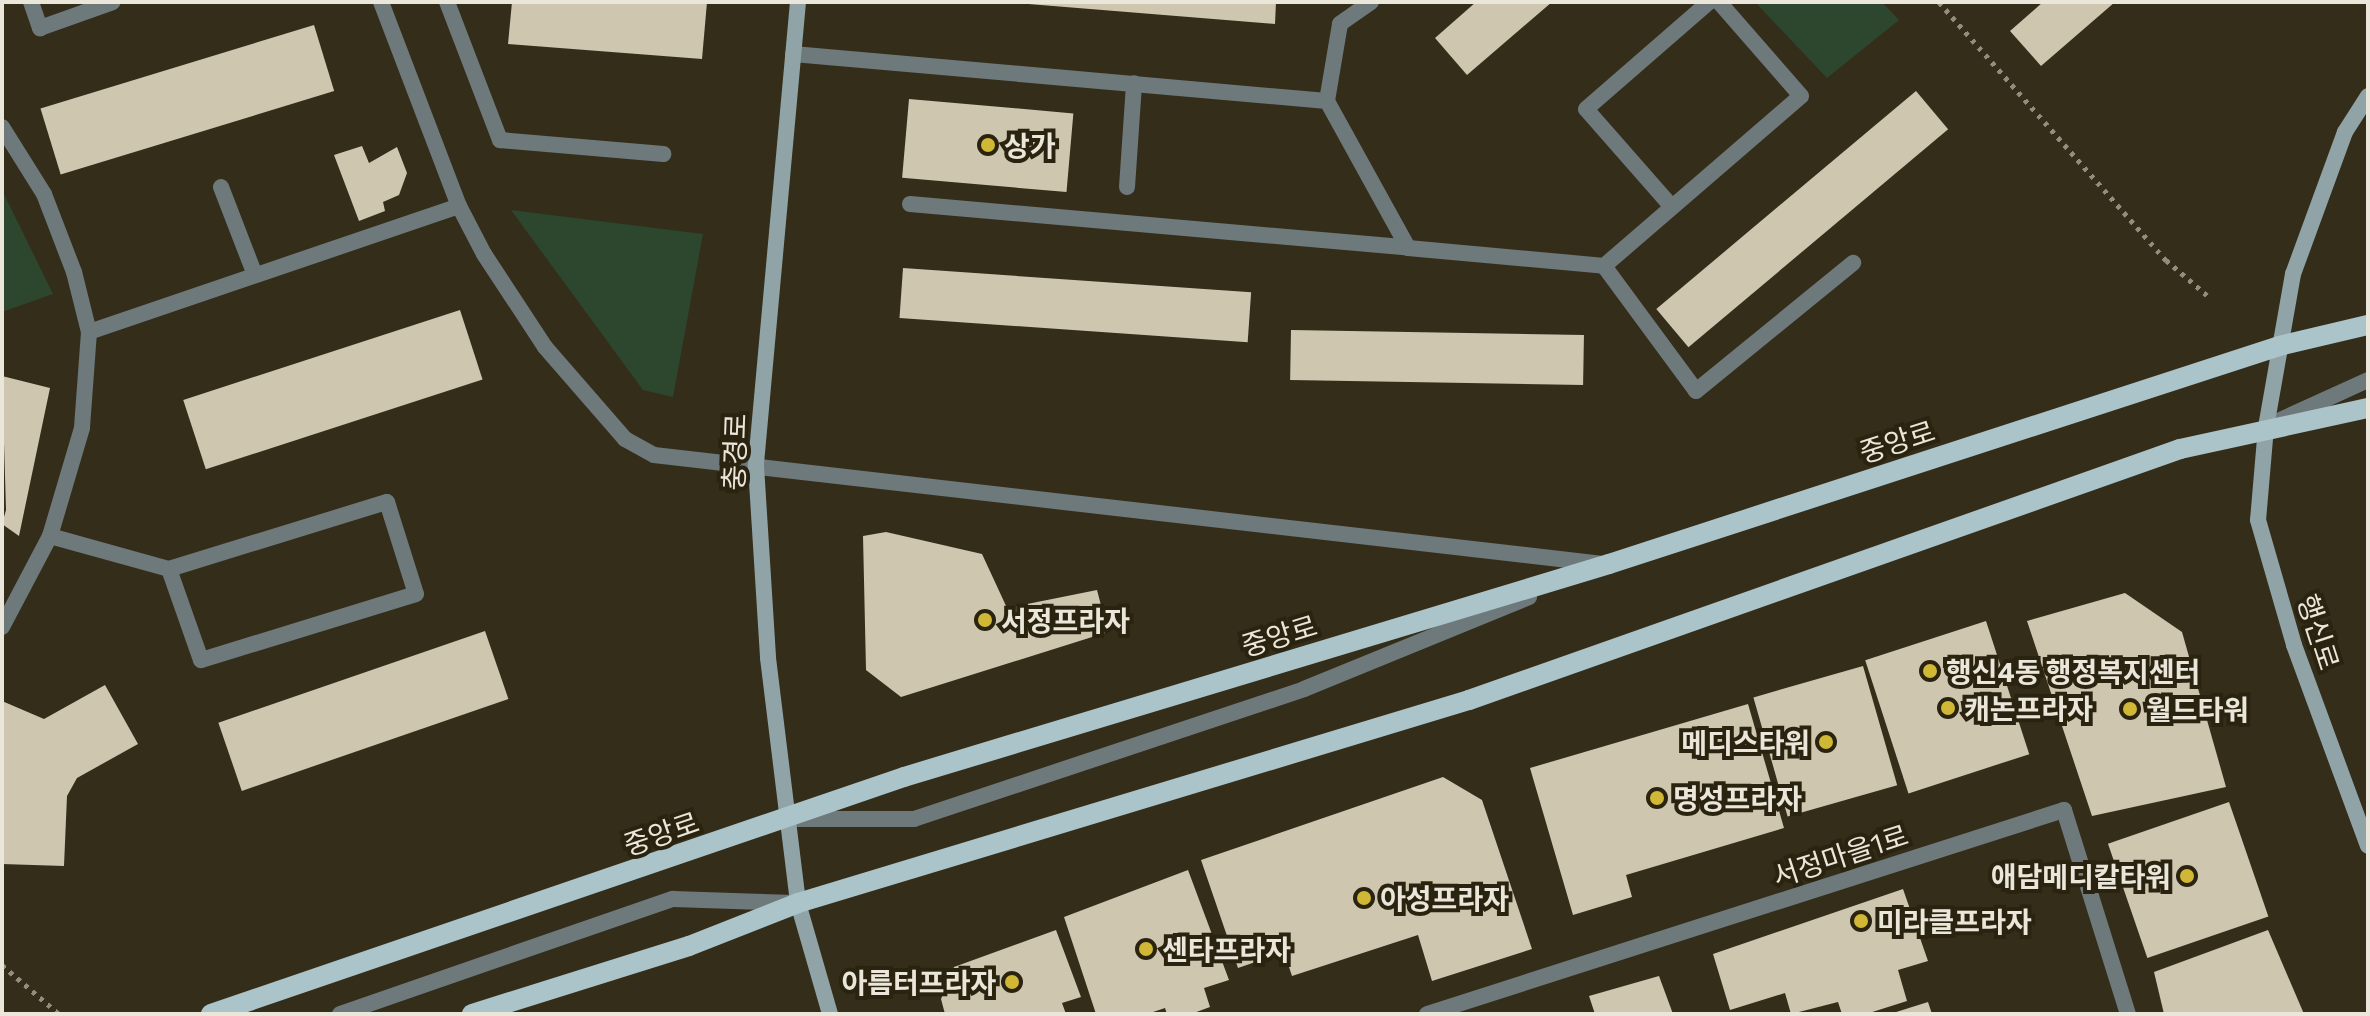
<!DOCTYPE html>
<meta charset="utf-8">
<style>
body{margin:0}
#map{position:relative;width:2370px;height:1016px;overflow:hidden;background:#342d1a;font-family:Commissioner,"Noto Sans KR",sans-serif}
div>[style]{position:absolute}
.green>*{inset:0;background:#2d472f}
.building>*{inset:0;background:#cec6af;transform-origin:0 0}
.path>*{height:5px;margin-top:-2.5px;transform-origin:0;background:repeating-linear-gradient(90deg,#938d7e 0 4px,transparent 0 10px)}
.service>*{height:16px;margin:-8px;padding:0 8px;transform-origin:8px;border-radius:8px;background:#6d797b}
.minor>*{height:16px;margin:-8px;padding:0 8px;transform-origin:8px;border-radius:8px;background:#6d797b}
.tertiary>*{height:16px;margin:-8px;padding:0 8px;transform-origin:8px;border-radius:8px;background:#6d797b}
.secondary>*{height:16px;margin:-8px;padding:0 8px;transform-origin:8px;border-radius:8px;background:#90a4a7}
.primary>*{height:20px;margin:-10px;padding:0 10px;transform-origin:10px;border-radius:10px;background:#abc4c9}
.dots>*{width:22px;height:22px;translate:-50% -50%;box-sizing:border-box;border:4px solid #2a2310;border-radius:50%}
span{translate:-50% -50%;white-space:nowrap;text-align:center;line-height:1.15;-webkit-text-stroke:8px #2a2310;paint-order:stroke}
.poi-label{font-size:28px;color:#eae6da;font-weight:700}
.left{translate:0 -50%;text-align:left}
.right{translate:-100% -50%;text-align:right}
.street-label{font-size:28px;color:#eae6da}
.frame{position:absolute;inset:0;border:4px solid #eae6da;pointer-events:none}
</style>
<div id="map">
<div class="green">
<i style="clip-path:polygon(1755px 2px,1882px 2px,1899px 20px,1827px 78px)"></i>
<i style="clip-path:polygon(2px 190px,53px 294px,2px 312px)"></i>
<i style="clip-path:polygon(511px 210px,703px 234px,673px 397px,643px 390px)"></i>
</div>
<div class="building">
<i style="clip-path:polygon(512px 2px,707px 2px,702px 59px,508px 44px)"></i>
<i style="clip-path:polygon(1004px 2px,1276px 2px,1275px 24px)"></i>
<i style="clip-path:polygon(1476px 2px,1552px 2px,1467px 75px,1435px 38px)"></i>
<i style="clip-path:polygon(2043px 2px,2115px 2px,2041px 66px,2010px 31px)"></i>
<i style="left:314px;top:25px;width:69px;height:286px;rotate:73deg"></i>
<i style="left:1916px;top:91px;width:50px;height:339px;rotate:50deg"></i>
<i style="left:909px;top:99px;width:165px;height:79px;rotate:5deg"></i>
<i style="clip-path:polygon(362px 146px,369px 163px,397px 147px,407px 173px,399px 195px,383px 202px,385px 211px,359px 221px,334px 155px)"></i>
<i style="left:903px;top:268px;width:349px;height:50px;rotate:4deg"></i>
<i style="left:460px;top:310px;width:73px;height:291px;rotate:72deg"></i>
<i style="left:1291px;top:330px;width:293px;height:50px;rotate:1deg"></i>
<i style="clip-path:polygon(2px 376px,50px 388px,19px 536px,2px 524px,6px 510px)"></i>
<i style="clip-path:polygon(886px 532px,982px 554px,1007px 608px,1097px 590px,1108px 632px,901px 697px,866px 670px,863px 536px)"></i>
<i style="clip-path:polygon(2125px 593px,2182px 632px,2226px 787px,2092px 816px,2027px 621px)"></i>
<i style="left:1986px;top:621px;width:140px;height:127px;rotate:72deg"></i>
<i style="left:485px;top:631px;width:72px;height:282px;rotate:71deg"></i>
<i style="left:1863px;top:666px;width:124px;height:114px;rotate:74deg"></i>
<i style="clip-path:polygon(105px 685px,138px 744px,77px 778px,67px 796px,64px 866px,2px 864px,2px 701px,44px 719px)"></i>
<i style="clip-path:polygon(1748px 704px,1784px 828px,1626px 875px,1632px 897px,1573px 915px,1530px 768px)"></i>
<i style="clip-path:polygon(1443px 777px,1482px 800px,1532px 949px,1432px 981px,1418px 935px,1292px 976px,1284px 952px,1238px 968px,1201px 860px)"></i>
<i style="left:2229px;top:802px;width:121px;height:128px;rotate:71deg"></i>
<i style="clip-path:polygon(1188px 870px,1229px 980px,1204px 988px,1210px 1007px,1191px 1014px,1167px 1014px,1165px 1008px,1147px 1014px,1096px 1014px,1064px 917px)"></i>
<i style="clip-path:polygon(1903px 889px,1928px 961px,1898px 970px,1907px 1001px,1866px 1014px,1842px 1014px,1838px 1002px,1791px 1014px,1785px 993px,1730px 1010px,1713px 954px)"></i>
<i style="clip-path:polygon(1056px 930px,1081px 997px,1062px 1003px,1066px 1014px,945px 1014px,941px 999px,954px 967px)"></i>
<i style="clip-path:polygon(2268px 930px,2304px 1014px,2164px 1014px,2154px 972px)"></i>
<i style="clip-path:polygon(1659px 976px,1673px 1014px,1595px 1014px,1589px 996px)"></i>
<i style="clip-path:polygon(1928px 1002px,1932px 1014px,1893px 1014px,1893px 1013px)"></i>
</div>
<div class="path">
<i style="left:1939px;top:2px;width:344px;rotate:48.7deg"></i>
<i style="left:2166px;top:260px;width:57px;rotate:40.7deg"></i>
<i style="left:2px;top:965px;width:75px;rotate:40.7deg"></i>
</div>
<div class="service">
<i style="left:31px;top:2px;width:28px;rotate:71deg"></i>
<i style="left:40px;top:28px;width:77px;rotate:-19.6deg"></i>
<i style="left:447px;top:2px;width:148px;rotate:69deg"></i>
<i style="left:500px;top:140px;width:164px;rotate:4.9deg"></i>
<i style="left:1371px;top:2px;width:38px;rotate:145deg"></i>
<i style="left:1340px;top:24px;width:78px;rotate:99.6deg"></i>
<i style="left:1327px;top:101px;width:168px;rotate:61.1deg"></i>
<i style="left:1408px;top:248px;width:197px;rotate:5.2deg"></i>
<i style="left:1604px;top:266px;width:260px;rotate:-40.8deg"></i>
<i style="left:1801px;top:96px;width:125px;rotate:-131.1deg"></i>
<i style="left:793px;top:54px;width:536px;rotate:5.03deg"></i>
<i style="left:2px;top:127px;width:79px;rotate:57.9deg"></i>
<i style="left:44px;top:194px;width:84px;rotate:69deg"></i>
<i style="left:74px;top:272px;width:62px;rotate:76deg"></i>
<i style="left:89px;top:332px;width:96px;rotate:94.2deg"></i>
<i style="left:82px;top:428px;width:113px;rotate:106.5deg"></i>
<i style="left:50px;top:536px;width:103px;rotate:117.8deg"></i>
<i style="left:221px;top:187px;width:94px;rotate:68.9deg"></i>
<i style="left:1127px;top:187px;width:104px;rotate:-86.1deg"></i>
<i style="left:910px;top:204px;width:500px;rotate:5deg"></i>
<i style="left:1672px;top:207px;width:130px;rotate:-131.3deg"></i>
<i style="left:1586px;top:109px;width:163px;rotate:-41deg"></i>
<i style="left:1604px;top:266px;width:155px;rotate:53.6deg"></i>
<i style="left:1696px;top:391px;width:203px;rotate:-39.2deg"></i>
<i style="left:89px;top:332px;width:391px;rotate:-18.8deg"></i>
<i style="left:2278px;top:421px;width:99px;rotate:-24.5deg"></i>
<i style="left:50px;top:536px;width:123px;rotate:15.5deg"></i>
<i style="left:169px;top:569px;width:228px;rotate:-17.1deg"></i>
<i style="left:387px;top:502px;width:96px;rotate:72.5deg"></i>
<i style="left:416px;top:594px;width:225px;rotate:162.9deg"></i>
<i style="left:201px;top:660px;width:96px;rotate:-109.4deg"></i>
<i style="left:792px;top:819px;width:122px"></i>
<i style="left:914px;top:819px;width:411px;rotate:-18.4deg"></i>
<i style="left:1304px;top:689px;width:243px;rotate:-22.2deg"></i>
<i style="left:340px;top:1014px;width:352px;rotate:-19.1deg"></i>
<i style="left:673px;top:899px;width:122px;rotate:1.9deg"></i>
</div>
<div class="minor">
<i style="left:1427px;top:1014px;width:669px;rotate:-17.76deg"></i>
<i style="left:2064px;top:810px;width:214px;rotate:72.6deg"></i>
</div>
<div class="tertiary">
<i style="left:381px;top:2px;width:218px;rotate:69.1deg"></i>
<i style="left:459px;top:206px;width:54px;rotate:62.5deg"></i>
<i style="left:484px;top:254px;width:111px;rotate:56.7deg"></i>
<i style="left:545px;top:347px;width:122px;rotate:49deg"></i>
<i style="left:625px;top:439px;width:33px;rotate:29deg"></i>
<i style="left:654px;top:455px;width:955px;rotate:6.55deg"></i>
</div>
<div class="secondary">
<i style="left:798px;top:2px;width:466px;rotate:95.2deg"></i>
<i style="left:756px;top:466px;width:192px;rotate:86.4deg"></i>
<i style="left:768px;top:658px;width:247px;rotate:83deg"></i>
<i style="left:798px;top:903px;width:116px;rotate:73.9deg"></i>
<i style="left:2368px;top:96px;width:43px;rotate:122.6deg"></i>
<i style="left:2345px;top:132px;width:151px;rotate:110.1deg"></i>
<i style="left:2293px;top:274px;width:155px;rotate:100deg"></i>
<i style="left:2266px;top:427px;width:93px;rotate:94.9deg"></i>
<i style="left:2258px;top:520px;width:130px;rotate:73.9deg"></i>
<i style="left:2294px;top:645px;width:214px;rotate:69.8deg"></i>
</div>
<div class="primary">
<i style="left:211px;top:1014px;width:732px;rotate:-18.88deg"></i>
<i style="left:904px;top:777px;width:736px;rotate:-16.81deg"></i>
<i style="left:1609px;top:564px;width:705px;rotate:-18.02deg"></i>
<i style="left:2279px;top:346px;width:91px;rotate:-13.3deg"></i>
<i style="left:472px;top:1014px;width:227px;rotate:-17.4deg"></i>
<i style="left:689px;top:946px;width:117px;rotate:-21.5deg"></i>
<i style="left:798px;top:903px;width:701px;rotate:-16.83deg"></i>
<i style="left:1469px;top:700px;width:754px;rotate:-19.44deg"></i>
<i style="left:2180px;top:449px;width:192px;rotate:-12.3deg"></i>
</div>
<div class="dots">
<i style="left:988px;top:145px;background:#d1b736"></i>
<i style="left:985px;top:620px;background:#d1b736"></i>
<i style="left:1930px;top:671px;background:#d1b736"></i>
<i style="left:1948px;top:708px;background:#d1b736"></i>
<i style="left:2130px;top:709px;background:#d1b736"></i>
<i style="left:1826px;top:742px;background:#d1b736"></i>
<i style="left:1657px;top:798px;background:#d1b736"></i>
<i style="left:2187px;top:876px;background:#d1b736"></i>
<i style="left:1364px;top:898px;background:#d1b736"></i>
<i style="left:1861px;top:921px;background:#d1b736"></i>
<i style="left:1146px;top:949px;background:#d1b736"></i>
<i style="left:1012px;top:982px;background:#d1b736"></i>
</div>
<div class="poi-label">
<span class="left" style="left:1004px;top:145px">상가</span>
<span class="left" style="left:1001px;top:620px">서정프라자</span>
<span class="left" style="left:1946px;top:671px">행신4동 행정복지센터</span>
<span class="left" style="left:1964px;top:708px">캐논프라자</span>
<span class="left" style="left:2146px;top:709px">월드타워</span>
<span class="right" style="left:1810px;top:742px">메디스타워</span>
<span class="left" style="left:1673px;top:798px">명성프라자</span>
<span class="right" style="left:2171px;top:876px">애담메디칼타워</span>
<span class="left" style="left:1380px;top:898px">아성프라자</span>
<span class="left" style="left:1877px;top:921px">미라클프라자</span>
<span class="left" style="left:1162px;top:949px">센타프라자</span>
<span class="right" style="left:996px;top:982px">아름터프라자</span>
</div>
<div class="street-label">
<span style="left:1897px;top:441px;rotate:-18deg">중앙로</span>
<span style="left:734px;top:452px;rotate:-88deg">충경로</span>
<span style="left:2319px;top:632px;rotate:72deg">행신로</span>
<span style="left:1279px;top:635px;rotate:-17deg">중앙로</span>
<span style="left:661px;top:833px;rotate:-19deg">중앙로</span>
<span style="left:1840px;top:855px;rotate:-18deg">서정마을1로</span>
</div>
<div class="frame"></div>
</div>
